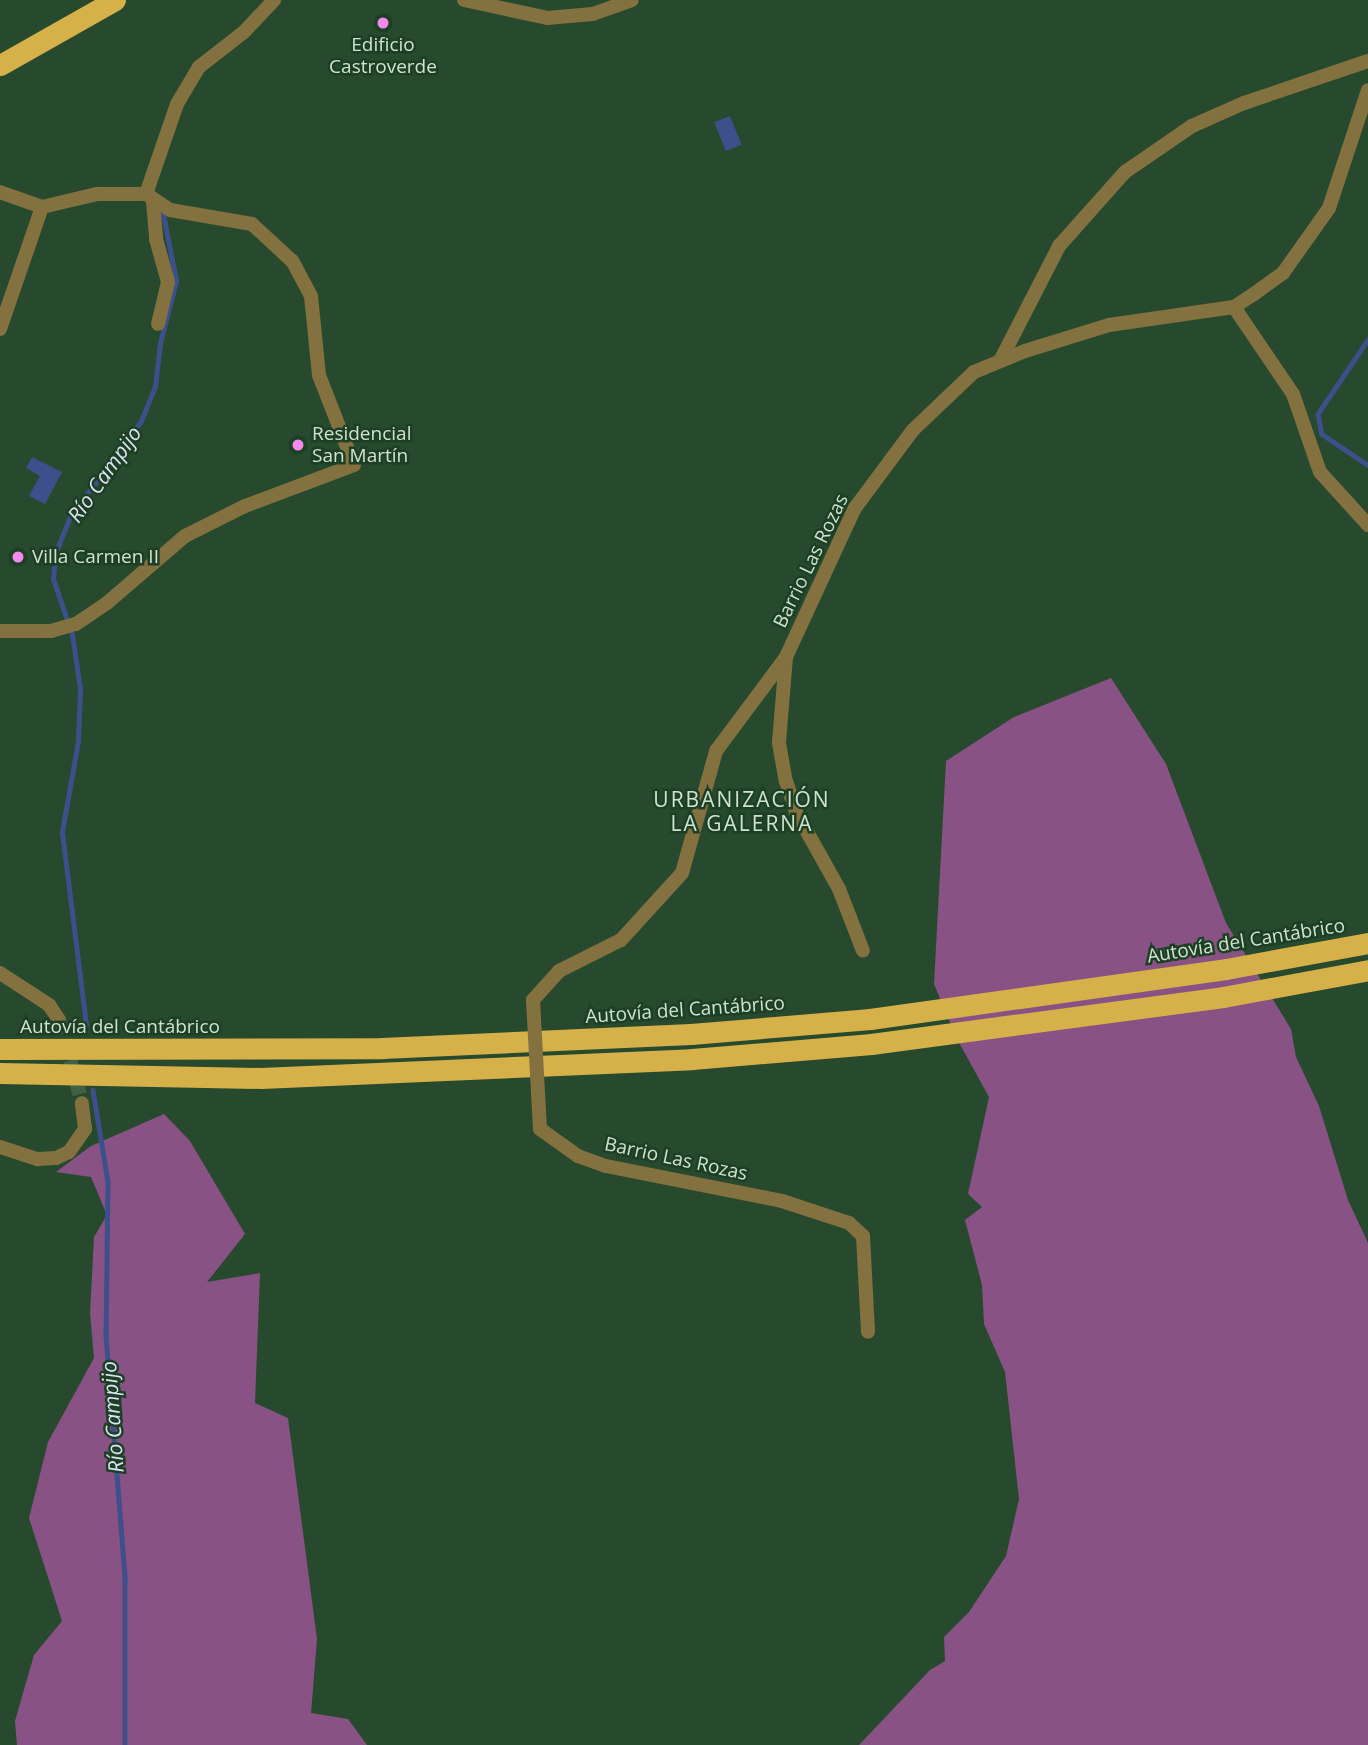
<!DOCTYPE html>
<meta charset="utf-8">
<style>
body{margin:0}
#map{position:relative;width:1368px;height:1745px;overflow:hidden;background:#274a2e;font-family:"Open Sans",sans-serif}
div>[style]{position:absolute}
.forest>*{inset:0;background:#885284}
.water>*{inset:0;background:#3e508c;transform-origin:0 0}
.stream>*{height:4.5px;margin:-2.25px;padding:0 2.25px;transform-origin:2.25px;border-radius:2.25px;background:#3e508c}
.street-tunnel>*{height:14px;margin-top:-7px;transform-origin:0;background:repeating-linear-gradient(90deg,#406146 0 14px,transparent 0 21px)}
.street>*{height:14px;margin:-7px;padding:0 7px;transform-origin:7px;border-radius:7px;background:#83713f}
.highway>*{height:21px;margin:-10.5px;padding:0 10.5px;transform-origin:10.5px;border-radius:10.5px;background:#d6b14a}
.street-bridge>*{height:14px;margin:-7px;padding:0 7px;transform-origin:7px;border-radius:7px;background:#83713f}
.dots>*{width:19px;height:19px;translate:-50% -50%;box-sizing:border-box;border:4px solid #1d3f24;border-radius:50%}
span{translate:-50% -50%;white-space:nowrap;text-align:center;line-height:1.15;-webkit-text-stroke:5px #1d3f24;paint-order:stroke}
.poi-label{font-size:19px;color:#cfe2d1}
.left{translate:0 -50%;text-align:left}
.street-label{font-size:19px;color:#cfe2d1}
.water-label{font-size:21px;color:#dce3f5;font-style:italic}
.neighbourhood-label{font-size:21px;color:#cfe2d1;letter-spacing:2px}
</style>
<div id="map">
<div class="forest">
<i style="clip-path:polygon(1111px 678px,1166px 764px,1226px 923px,1291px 1029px,1296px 1057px,1319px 1106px,1348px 1200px,1368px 1243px,1368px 1745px,859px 1745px,930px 1670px,945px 1661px,944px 1637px,969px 1612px,1006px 1556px,1019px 1499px,1005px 1372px,984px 1324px,982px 1285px,965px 1220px,982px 1207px,968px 1194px,989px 1097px,957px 1039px,934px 984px,946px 761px,1014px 717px)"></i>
<i style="clip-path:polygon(164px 1114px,190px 1141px,245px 1234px,207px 1282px,260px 1273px,255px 1403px,288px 1418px,317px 1639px,311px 1713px,348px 1719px,367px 1745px,17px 1745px,15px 1721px,34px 1655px,62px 1621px,29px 1518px,48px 1442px,94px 1358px,90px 1313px,94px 1237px,107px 1215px,91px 1177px,56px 1172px,91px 1146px)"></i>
</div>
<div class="water">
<i style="left:730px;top:116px;width:31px;height:17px;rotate:68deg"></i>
<i style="clip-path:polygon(32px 457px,62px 472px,45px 504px,29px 496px,40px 476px,26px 468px)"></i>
</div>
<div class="stream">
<i style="left:1368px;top:340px;width:89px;rotate:124deg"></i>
<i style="left:1318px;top:414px;width:20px;rotate:79deg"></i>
<i style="left:1322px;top:434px;width:55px;rotate:34deg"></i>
<i style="left:86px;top:1025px;width:194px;rotate:-97.1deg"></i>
<i style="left:62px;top:832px;width:92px;rotate:-80deg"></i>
<i style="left:78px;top:741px;width:52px;rotate:-87.8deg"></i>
<i style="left:80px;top:689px;width:55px;rotate:-98.4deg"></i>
<i style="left:72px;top:635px;width:59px;rotate:-108.7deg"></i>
<i style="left:53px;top:579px;width:25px;rotate:-85deg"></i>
<i style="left:55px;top:554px;width:40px;rotate:-68deg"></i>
<i style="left:70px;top:517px;width:119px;rotate:-53.5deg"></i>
<i style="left:141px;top:421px;width:37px;rotate:-68deg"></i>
<i style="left:155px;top:387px;width:44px;rotate:-83.5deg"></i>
<i style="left:160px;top:343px;width:64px;rotate:-75.5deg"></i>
<i style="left:176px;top:281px;width:68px;rotate:-101deg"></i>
<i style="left:93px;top:1090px;width:93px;rotate:80.7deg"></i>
<i style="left:108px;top:1182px;width:153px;rotate:90.7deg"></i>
<i style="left:106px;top:1335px;width:244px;rotate:85.5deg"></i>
<i style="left:125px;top:1578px;width:167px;rotate:90deg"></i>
</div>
<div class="street-tunnel">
<i style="left:59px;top:1020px;width:86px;rotate:74.5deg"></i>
</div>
<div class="street">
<i style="left:464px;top:0;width:85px;rotate:12.2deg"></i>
<i style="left:547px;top:18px;width:46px;rotate:-5deg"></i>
<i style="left:593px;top:14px;width:41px;rotate:-19.7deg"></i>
<i style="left:0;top:192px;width:45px;rotate:19.7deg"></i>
<i style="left:42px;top:207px;width:57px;rotate:-13.3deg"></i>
<i style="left:97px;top:194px;width:49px"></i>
<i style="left:146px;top:194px;width:95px;rotate:-71deg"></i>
<i style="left:177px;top:104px;width:43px;rotate:-59.3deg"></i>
<i style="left:199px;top:67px;width:57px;rotate:-37.9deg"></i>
<i style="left:244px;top:32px;width:44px;rotate:-46.8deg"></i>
<i style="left:153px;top:202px;width:37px;rotate:85deg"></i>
<i style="left:156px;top:239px;width:45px;rotate:74.4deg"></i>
<i style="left:168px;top:282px;width:43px;rotate:103.4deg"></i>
<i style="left:1234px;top:307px;width:105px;rotate:55.9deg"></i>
<i style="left:1293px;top:394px;width:83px;rotate:70.9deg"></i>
<i style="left:1320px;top:472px;width:72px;rotate:47.8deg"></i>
<i style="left:0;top:329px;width:129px;rotate:-71deg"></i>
<i style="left:1000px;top:361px;width:129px;rotate:-62.8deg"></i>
<i style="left:1059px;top:246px;width:99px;rotate:-48.3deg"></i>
<i style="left:1125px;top:172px;width:81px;rotate:-34.5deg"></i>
<i style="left:1192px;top:126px;width:57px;rotate:-23.9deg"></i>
<i style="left:1244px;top:103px;width:131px;rotate:-18.7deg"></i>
<i style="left:0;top:631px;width:51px"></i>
<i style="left:51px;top:631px;width:26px;rotate:-16deg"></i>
<i style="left:76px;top:624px;width:37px;rotate:-34deg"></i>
<i style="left:107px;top:603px;width:103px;rotate:-40.7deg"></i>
<i style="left:185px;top:536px;width:67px;rotate:-26.6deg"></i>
<i style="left:245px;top:506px;width:116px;rotate:-20.6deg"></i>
<i style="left:354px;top:465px;width:97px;rotate:-111.3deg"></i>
<i style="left:319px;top:375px;width:79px;rotate:-95.8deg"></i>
<i style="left:311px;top:296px;width:40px;rotate:-118deg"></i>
<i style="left:292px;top:261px;width:54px;rotate:-137.2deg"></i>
<i style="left:252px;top:224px;width:83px;rotate:-170.3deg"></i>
<i style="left:170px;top:210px;width:29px;rotate:-146deg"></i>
<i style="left:786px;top:657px;width:86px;rotate:94.7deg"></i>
<i style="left:779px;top:743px;width:39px;rotate:80deg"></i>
<i style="left:786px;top:781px;width:33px;rotate:72deg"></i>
<i style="left:796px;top:812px;width:88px;rotate:60.8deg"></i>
<i style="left:839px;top:889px;width:66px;rotate:68.8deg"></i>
<i style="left:0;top:973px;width:59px;rotate:33.1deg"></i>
<i style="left:49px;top:1005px;width:18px;rotate:56deg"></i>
<i style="left:533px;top:1000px;width:39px;rotate:-48deg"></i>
<i style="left:559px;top:971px;width:69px;rotate:-26.6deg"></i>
<i style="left:621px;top:940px;width:91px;rotate:-47.7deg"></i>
<i style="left:682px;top:873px;width:127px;rotate:-74.4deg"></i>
<i style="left:716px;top:751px;width:117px;rotate:-53.3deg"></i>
<i style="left:786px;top:657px;width:164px;rotate:-65.2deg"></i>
<i style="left:855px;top:508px;width:97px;rotate:-53.4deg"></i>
<i style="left:913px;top:430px;width:84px;rotate:-43.6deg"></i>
<i style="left:974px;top:372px;width:55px;rotate:-22.4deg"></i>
<i style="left:1025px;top:351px;width:88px;rotate:-17.2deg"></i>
<i style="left:1109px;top:325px;width:126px;rotate:-8.2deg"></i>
<i style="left:1234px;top:307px;width:24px;rotate:-33deg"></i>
<i style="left:1254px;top:294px;width:36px;rotate:-36deg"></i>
<i style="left:1283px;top:273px;width:80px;rotate:-54.7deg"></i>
<i style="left:1329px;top:208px;width:124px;rotate:-71.7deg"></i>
<i style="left:540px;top:1129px;width:47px;rotate:35.4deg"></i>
<i style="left:578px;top:1156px;width:30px;rotate:20deg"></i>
<i style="left:606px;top:1166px;width:179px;rotate:11.2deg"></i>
<i style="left:782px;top:1201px;width:71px;rotate:18.2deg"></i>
<i style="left:849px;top:1223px;width:19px;rotate:43deg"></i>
<i style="left:863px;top:1236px;width:96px;rotate:87deg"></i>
<i style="left:0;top:1147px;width:40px;rotate:18deg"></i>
<i style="left:38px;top:1159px;width:18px;rotate:-3deg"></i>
<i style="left:56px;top:1158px;width:14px;rotate:-25deg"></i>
<i style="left:69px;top:1152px;width:28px;rotate:-55deg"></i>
<i style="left:85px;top:1129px;width:26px;rotate:-97deg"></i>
</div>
<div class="highway">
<i style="left:0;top:65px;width:132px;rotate:-29.5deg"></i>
<i style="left:0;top:1049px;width:382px;rotate:-0.1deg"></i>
<i style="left:382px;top:1048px;width:309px;rotate:-2.6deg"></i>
<i style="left:691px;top:1034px;width:180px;rotate:-4.8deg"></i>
<i style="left:870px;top:1019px;width:359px;rotate:-8deg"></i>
<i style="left:1226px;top:969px;width:144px;rotate:-10.4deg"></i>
<i style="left:0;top:1073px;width:261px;rotate:1.1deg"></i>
<i style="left:261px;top:1078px;width:431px;rotate:-2.5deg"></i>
<i style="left:692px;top:1059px;width:180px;rotate:-4.8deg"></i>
<i style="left:871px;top:1044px;width:355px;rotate:-7.6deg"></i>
<i style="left:1223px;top:997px;width:147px;rotate:-10.5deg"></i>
</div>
<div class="street-bridge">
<i style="left:533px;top:1000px;width:129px;rotate:86.9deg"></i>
</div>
<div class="dots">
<i style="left:383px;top:23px;background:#f589ee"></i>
<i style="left:298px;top:445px;background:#f589ee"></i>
<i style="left:18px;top:557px;background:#f589ee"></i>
</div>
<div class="poi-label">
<span style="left:383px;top:56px">Edificio<br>Castroverde</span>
<span class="left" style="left:312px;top:445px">Residencial<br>San Martín</span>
<span class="left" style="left:32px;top:557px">Villa Carmen II</span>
</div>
<div class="street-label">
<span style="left:811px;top:561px;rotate:-64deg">Barrio Las Rozas</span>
<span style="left:1246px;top:941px;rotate:-9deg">Autovía del Cantábrico</span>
<span style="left:685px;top:1010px;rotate:-4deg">Autovía del Cantábrico</span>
<span style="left:120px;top:1027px">Autovía del Cantábrico</span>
<span style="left:676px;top:1159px;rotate:12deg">Barrio Las Rozas</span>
</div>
<div class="water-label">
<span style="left:104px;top:474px;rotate:-55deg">Río Campijo</span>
<span style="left:112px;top:1417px;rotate:-94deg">Río Campijo</span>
</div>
<div class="neighbourhood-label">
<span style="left:742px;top:811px">URBANIZACIÓN<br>LA GALERNA</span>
</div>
</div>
